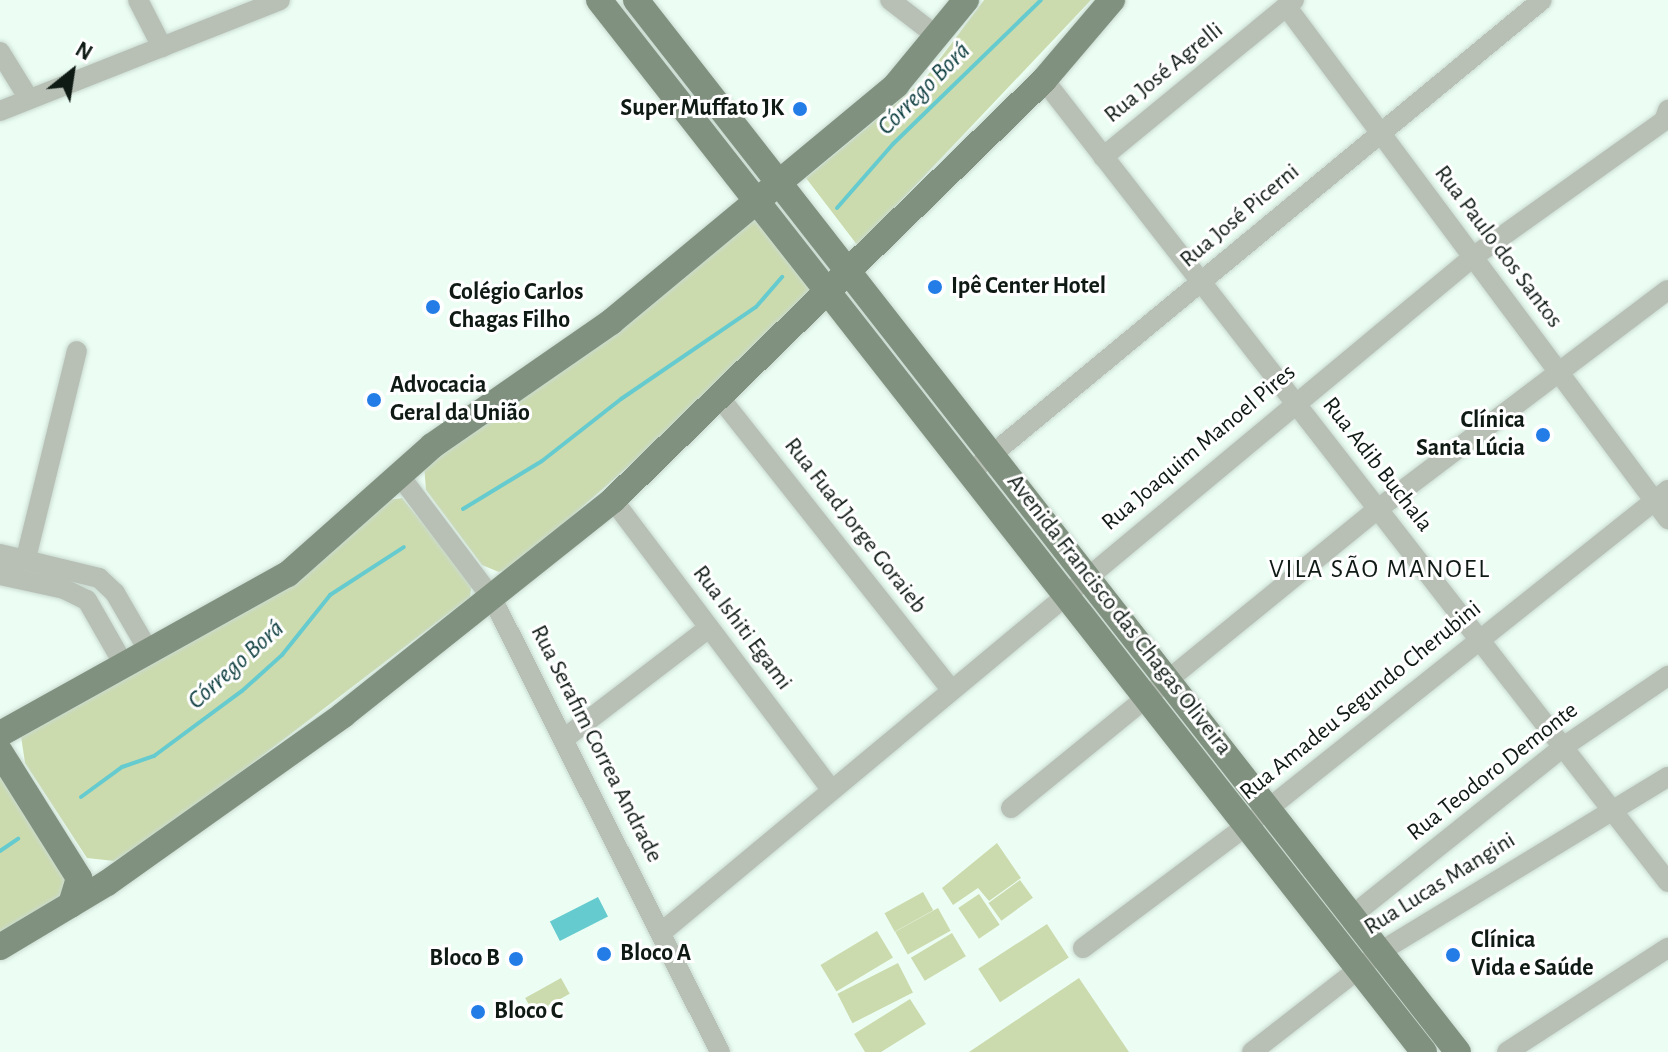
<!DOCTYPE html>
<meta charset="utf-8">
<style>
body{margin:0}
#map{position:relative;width:1668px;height:1052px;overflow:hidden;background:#ecfef4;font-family:"Alegreya Sans",sans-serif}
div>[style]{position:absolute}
.green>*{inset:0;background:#ccdbae;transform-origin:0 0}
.water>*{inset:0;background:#66cbcf;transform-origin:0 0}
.stream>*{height:4px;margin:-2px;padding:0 2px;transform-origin:2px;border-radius:2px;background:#66cbcf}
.roads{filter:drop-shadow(0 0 2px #c9dad0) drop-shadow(0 0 2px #c9dad0)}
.minor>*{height:20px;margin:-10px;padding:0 10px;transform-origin:10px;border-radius:10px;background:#b8c0b6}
.major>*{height:26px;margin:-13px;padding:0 13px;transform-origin:13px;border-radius:13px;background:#81917f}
.dots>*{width:22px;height:22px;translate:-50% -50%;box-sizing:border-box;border:4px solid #fff;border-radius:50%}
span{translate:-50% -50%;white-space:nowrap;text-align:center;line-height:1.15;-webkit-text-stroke:6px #fff;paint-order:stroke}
.street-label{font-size:24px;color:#0f1a14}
.poi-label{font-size:24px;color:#0f1a14;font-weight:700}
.right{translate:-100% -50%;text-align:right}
.left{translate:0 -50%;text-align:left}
.water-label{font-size:26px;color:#0f3f41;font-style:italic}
.neighbourhood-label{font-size:26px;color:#0f1a14;letter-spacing:2px}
.north{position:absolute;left:32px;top:32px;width:80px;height:80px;-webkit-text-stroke:6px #fff;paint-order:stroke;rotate:30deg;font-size:22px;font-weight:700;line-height:32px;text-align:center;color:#0f1a14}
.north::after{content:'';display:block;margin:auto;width:28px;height:36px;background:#0f1a14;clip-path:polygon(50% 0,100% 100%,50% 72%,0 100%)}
</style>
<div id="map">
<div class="green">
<i style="clip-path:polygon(984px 0,1091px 0,858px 246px,806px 178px,924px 80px)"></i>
<i style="clip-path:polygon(752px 214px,816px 291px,656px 442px,515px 566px,499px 572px,482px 565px,426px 490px,424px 465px)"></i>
<i style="clip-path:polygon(402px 498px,472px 583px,470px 597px,170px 826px,114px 861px,87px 858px,25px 763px,21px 736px,388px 500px)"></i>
<i style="clip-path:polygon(0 767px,65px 874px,67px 894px,0 937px)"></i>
<i style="clip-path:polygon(997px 843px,1021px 878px,989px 901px,978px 888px,953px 905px,942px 888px)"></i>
<i style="left:1020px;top:880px;width:22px;height:39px;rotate:54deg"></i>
<i style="left:923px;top:892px;width:21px;height:44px;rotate:61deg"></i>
<i style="left:979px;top:894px;width:37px;height:25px;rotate:56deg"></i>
<i style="left:938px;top:908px;width:26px;height:49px;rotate:61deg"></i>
<i style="left:1047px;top:924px;width:40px;height:82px;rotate:57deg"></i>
<i style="left:877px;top:931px;width:31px;height:66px;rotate:59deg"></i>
<i style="left:952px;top:933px;width:27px;height:48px;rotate:59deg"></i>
<i style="left:898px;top:963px;width:33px;height:68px;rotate:63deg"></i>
<i style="left:561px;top:978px;width:18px;height:41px;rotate:61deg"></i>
<i style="clip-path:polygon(1079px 978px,1129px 1052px,969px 1052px)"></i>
<i style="clip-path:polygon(910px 999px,926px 1024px,881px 1052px,865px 1052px,854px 1034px)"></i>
</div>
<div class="water">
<i style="left:598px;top:897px;width:22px;height:54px;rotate:63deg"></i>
</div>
<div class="stream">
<i style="left:837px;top:208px;width:85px;rotate:-48.8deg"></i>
<i style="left:893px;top:144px;width:206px;rotate:-44.2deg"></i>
<i style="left:463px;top:509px;width:92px;rotate:-31.3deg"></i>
<i style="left:542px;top:461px;width:100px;rotate:-38.1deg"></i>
<i style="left:621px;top:399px;width:163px;rotate:-34.3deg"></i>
<i style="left:756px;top:307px;width:40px;rotate:-49deg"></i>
<i style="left:81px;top:797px;width:51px;rotate:-36.2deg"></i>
<i style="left:122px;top:767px;width:34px;rotate:-19deg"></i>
<i style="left:154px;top:756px;width:109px;rotate:-36.5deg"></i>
<i style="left:242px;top:691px;width:54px;rotate:-42deg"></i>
<i style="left:282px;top:655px;width:77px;rotate:-51.3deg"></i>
<i style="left:330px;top:595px;width:88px;rotate:-33deg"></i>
<i style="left:0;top:851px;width:22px;rotate:-34deg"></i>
</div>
<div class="roads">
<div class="minor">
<i style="left:138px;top:0;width:53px;rotate:62.9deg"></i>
<i style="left:890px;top:0;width:61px;rotate:37.6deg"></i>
<i style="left:1286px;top:6px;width:640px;rotate:53.33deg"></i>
<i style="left:0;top:52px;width:55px;rotate:58.3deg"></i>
<i style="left:1044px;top:80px;width:1016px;rotate:52.12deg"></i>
<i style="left:0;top:111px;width:301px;rotate:-21.6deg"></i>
<i style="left:1103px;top:157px;width:247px;rotate:-39.4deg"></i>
<i style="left:720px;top:398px;width:369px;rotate:51.6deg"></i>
<i style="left:972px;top:471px;width:739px;rotate:-39.57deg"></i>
<i style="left:400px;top:476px;width:153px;rotate:53deg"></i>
<i style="left:492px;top:598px;width:508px;rotate:63.33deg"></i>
<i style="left:613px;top:500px;width:361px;rotate:53deg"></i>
<i style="left:0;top:554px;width:102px;rotate:13.6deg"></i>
<i style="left:99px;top:578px;width:22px;rotate:43deg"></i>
<i style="left:115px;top:593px;width:66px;rotate:59.9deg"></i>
<i style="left:0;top:570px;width:29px;rotate:-25deg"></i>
<i style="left:26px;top:558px;width:213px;rotate:-76.2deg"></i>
<i style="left:0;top:575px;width:66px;rotate:12.3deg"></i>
<i style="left:64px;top:589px;width:25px;rotate:26deg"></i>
<i style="left:87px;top:600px;width:73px;rotate:60.3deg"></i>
<i style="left:565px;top:738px;width:181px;rotate:-37.4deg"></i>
<i style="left:1011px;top:808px;width:473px;rotate:-39.2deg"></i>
<i style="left:1378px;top:509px;width:363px;rotate:-37.1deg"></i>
<i style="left:1354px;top:914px;width:268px;rotate:-38.6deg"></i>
<i style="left:1563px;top:747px;width:127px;rotate:-34.1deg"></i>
<i style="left:662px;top:932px;width:1055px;rotate:-39.77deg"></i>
<i style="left:1473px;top:257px;width:234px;rotate:-35.5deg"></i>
<i style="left:1664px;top:121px;width:12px;rotate:-70deg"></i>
<i style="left:1083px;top:948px;width:207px;rotate:-36.8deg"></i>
<i style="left:1249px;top:824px;width:536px;rotate:-38.56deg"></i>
<i style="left:1252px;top:1052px;width:166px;rotate:-37.9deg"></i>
<i style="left:1383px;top:950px;width:333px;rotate:-31.3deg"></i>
<i style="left:1507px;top:1052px;width:192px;rotate:-32.9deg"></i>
</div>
<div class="major">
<i style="left:599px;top:0;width:1337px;rotate:51.9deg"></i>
<i style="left:636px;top:0;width:1335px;rotate:52deg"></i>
<i style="left:0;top:734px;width:329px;rotate:-29.1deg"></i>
<i style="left:288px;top:574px;width:193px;rotate:-41.6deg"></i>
<i style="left:432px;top:446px;width:218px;rotate:-34.7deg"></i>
<i style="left:611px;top:322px;width:371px;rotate:-39.7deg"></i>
<i style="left:896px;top:85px;width:110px;rotate:-50.5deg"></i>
<i style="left:0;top:752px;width:149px;rotate:57.9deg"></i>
<i style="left:79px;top:878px;width:28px;rotate:107deg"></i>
<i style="left:0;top:947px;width:125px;rotate:-30.9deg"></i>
<i style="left:107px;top:883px;width:290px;rotate:-35.4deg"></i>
<i style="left:343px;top:715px;width:345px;rotate:-38.5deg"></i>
<i style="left:613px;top:500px;width:602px;rotate:-44.26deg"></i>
<i style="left:1044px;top:80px;width:105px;rotate:-49.6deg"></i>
</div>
</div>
<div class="dots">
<i style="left:800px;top:109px;background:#247de7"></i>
<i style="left:935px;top:287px;background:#247de7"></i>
<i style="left:433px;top:307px;background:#247de7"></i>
<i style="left:374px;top:400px;background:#247de7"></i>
<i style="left:1543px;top:435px;background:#247de7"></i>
<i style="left:604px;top:954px;background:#247de7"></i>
<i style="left:1453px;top:955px;background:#247de7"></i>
<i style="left:516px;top:959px;background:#247de7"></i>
<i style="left:478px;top:1012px;background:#247de7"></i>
</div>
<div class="street-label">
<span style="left:1164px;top:73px;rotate:-39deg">Rua José Agrelli</span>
<span style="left:1240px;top:216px;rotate:-40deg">Rua José Picerni</span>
<span style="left:1498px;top:247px;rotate:53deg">Rua Paulo dos Santos</span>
<span style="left:1199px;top:448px;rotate:-40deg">Rua Joaquim Manoel Pires</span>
<span style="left:1377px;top:465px;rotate:52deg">Rua Adib Buchala</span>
<span style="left:855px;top:526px;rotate:52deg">Rua Fuad Jorge Goraieb</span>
<span style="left:1119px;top:615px;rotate:52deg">Avenida Francisco das Chagas Oliveira</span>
<span style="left:742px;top:628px;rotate:53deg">Rua Ishiti Egami</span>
<span style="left:1361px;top:701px;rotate:-39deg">Rua Amadeu Segundo Cherubini</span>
<span style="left:596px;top:744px;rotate:63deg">Rua Serafim Correa Andrade</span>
<span style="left:1493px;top:772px;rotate:-38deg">Rua Teodoro Demonte</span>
<span style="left:1440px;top:884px;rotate:-32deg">Rua Lucas Mangini</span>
</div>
<div class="poi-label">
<span class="right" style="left:784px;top:109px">Super Muffato JK</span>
<span class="left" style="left:951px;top:287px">Ipê Center Hotel</span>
<span class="left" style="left:449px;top:307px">Colégio Carlos<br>Chagas Filho</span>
<span class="left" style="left:390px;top:400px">Advocacia<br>Geral da União</span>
<span class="right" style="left:1525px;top:435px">Clínica<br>Santa Lúcia</span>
<span class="left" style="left:1471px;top:955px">Clínica<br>Vida e Saúde</span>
<span class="left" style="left:620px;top:954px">Bloco A</span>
<span class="right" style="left:500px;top:959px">Bloco B</span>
<span class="left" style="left:494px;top:1012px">Bloco C</span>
</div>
<div class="water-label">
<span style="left:924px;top:89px;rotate:-45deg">Córrego Borá</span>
<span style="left:236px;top:665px;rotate:-42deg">Córrego Borá</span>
</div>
<div class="neighbourhood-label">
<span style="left:1380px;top:570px">VILA SÃO MANOEL</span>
</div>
<div class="north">N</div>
</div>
